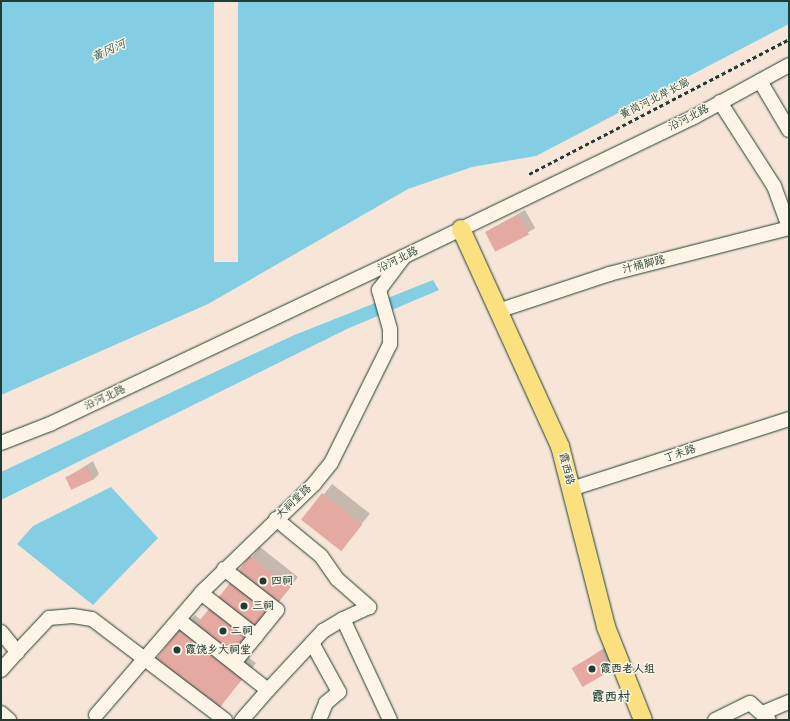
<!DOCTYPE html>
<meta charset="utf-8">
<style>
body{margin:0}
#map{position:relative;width:790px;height:721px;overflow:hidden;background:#f7e6d7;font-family:Sriracha,"LXGW WenKai TC",sans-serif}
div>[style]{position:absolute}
.water>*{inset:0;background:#84cee4}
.pier>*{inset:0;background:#f7e6d7;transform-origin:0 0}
.shadow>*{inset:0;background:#0003;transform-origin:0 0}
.building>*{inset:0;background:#e4aaa1;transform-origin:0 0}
.path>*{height:2.5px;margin-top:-1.25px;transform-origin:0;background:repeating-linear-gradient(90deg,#1f3d34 0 4px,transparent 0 7px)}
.roads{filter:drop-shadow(0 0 1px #1f3d34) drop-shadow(0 0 1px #1f3d34)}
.minor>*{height:14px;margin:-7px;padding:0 7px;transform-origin:7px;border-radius:7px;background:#fcf5e5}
.major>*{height:18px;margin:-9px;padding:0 9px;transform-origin:9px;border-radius:9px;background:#fbe080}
.dots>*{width:11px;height:11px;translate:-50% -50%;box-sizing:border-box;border:2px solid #fcf5e5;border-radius:50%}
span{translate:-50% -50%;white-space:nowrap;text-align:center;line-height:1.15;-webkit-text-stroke:3px #fcf5e5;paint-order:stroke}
.street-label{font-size:11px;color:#1f3d34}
.poi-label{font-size:11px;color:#1f3d34;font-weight:700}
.left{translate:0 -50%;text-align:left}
.water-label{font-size:12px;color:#335a57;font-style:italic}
.quarter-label{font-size:13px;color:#1f3d34;font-weight:700}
.frame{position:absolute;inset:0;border:2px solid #1f3d34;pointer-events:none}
</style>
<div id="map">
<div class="water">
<i style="clip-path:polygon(1px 1px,789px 1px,789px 24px,536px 156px,472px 167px,408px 189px,208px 304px,1px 395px)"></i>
<i style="clip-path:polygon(433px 280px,439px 290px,347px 329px,1px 500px,1px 472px,292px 336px)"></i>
<i style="clip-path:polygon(111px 487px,158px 538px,93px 605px,17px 544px,33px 526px)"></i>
</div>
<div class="pier">
<i style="left:214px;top:1px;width:24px;height:261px"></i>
</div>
<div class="shadow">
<i style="left:525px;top:210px;width:21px;height:45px;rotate:61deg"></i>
<i style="clip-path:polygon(93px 461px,99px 474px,93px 480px,66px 478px)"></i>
<i style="left:332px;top:484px;width:48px;height:46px;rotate:38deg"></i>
<i style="clip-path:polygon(260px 547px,298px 577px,240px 651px,256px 663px,217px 709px,183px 627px,195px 615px,201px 620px)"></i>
<i style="clip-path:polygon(607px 646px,617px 663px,611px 669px,574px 668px)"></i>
</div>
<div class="building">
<i style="left:519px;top:215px;width:22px;height:38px;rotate:63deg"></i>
<i style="left:87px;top:467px;width:14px;height:24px;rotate:65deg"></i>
<i style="left:322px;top:493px;width:51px;height:34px;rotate:38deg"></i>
<i style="left:250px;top:556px;width:51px;height:24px;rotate:38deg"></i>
<i style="left:233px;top:579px;width:50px;height:29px;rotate:38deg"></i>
<i style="left:213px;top:604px;width:50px;height:30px;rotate:39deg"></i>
<i style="left:182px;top:626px;width:80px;height:44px;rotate:38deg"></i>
<i style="left:601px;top:651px;width:22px;height:34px;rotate:60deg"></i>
</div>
<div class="path">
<i style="left:529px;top:174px;width:293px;rotate:-27.4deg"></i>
</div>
<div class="roads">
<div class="minor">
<i style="left:760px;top:81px;width:57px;rotate:59.4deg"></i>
<i style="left:720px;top:102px;width:100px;rotate:57.3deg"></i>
<i style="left:774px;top:186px;width:44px;rotate:69.9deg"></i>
<i style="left:501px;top:310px;width:114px;rotate:-18.4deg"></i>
<i style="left:609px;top:274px;width:186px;rotate:-14.3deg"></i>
<i style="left:1px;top:443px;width:53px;rotate:-21.2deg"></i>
<i style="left:50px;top:424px;width:391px;rotate:-25.3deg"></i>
<i style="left:403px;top:257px;width:323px;rotate:-25.7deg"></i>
<i style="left:694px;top:117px;width:108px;rotate:-28.7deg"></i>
<i style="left:571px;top:489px;width:229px;rotate:-17.8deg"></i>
<i style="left:276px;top:519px;width:58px;rotate:39.4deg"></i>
<i style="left:321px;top:556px;width:28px;rotate:55deg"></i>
<i style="left:337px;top:579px;width:43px;rotate:41.2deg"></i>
<i style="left:369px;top:607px;width:29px;rotate:155deg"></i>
<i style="left:343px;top:619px;width:111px;rotate:65deg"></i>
<i style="left:224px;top:569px;width:67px;rotate:37.7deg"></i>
<i style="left:277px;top:610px;width:68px;rotate:129.1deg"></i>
<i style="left:201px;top:593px;width:70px;rotate:38deg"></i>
<i style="left:179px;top:620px;width:113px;rotate:38.2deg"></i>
<i style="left:268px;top:690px;width:40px;rotate:131deg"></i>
<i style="left:1px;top:632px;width:26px;rotate:51deg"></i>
<i style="left:17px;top:652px;width:47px;rotate:-46.7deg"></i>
<i style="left:49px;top:618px;width:24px;rotate:-5deg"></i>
<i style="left:73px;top:616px;width:19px;rotate:9deg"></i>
<i style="left:92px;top:619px;width:167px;rotate:37.2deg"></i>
<i style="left:312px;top:643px;width:56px;rotate:61.1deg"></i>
<i style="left:339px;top:692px;width:17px;rotate:140deg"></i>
<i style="left:326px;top:703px;width:18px;rotate:112deg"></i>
<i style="left:1px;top:670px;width:24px;rotate:-48deg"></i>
<i style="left:268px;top:690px;width:81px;rotate:-47deg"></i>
<i style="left:323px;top:631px;width:23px;rotate:-31deg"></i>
<i style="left:765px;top:712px;width:26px;rotate:-23deg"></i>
<i style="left:1px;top:713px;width:11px;rotate:41deg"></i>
<i style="left:96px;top:715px;width:165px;rotate:-49.2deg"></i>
<i style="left:204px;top:590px;width:153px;rotate:-43.9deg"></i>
<i style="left:314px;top:484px;width:27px;rotate:-51deg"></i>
<i style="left:331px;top:463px;width:133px;rotate:-63.6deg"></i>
<i style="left:390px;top:344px;width:15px;rotate:-90deg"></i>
<i style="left:390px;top:329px;width:41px;rotate:-105.8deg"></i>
<i style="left:379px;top:290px;width:39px;rotate:-53deg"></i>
<i style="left:715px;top:720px;width:39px;rotate:-26deg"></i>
<i style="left:750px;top:703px;width:25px;rotate:42deg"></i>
</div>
<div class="major">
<i style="left:461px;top:229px;width:239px;rotate:65.5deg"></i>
<i style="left:560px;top:446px;width:187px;rotate:75.7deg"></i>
<i style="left:606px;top:627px;width:100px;rotate:68.3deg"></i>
</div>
</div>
<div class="dots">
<i style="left:263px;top:581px;background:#1f3d34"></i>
<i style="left:244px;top:606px;background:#1f3d34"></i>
<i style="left:223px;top:631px;background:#1f3d34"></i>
<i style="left:177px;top:650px;background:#1f3d34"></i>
<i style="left:592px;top:669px;background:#1f3d34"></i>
</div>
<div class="street-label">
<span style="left:655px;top:99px;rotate:-27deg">黄岗河北岸长廊</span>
<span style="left:689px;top:118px;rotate:-27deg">沿河北路</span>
<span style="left:398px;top:260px;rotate:-26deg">沿河北路</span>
<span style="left:644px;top:265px;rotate:-14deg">汁桶脚路</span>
<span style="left:105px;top:398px;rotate:-25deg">沿河北路</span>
<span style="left:680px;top:454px;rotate:-18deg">丁未路</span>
<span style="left:566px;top:469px;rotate:75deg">霞西路</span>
<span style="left:294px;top:502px;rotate:-43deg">大祠堂路</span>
</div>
<div class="poi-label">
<span class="left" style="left:271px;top:581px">四祠</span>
<span class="left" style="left:252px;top:606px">三祠</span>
<span class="left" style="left:231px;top:631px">二祠</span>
<span class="left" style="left:185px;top:650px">霞饶乡大祠堂</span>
<span class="left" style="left:600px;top:669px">霞西老人组</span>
</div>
<div class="water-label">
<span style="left:109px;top:51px;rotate:-25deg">黄冈河</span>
</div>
<div class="quarter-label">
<span style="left:611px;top:697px">霞西村</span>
</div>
<div class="frame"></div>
</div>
